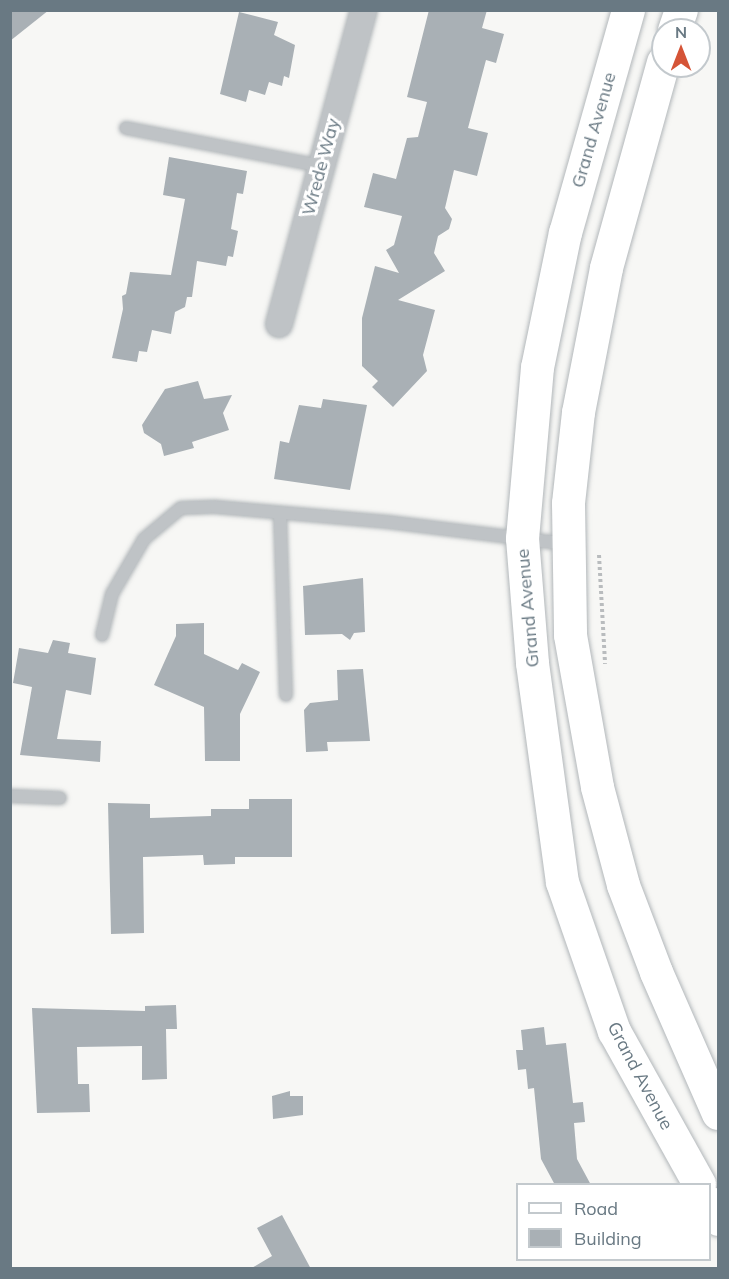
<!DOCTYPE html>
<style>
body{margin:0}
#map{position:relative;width:729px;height:1279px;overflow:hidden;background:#f7f7f5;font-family:Mulish,sans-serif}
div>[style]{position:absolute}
.building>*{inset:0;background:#a9b0b5}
.path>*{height:4px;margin-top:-2px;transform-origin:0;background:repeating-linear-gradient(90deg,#b9bcbe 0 3px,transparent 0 6px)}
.roads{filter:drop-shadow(0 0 2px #b2b7ba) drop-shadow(0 0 2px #b2b7ba)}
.service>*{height:12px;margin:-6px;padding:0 6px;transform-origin:6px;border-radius:6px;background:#bfc3c6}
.minor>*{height:26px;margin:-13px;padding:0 13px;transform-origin:13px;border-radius:13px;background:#bfc3c6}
.primary>*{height:33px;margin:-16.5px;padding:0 16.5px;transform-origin:16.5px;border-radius:16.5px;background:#fff}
span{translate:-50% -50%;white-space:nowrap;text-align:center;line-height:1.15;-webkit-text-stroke:6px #fff;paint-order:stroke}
.street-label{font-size:18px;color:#697983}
.frame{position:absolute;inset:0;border:12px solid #697983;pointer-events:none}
.legend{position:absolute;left:516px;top:1183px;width:195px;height:78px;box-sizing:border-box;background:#fff;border:2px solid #c3c9cd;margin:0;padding:8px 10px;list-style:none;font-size:18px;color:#697983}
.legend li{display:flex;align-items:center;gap:12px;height:30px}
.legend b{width:30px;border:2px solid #c3c9cd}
.north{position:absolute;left:651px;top:18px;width:60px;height:60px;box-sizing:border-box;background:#fff;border:2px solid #c3c9cd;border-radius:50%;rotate:0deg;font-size:16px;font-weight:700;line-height:24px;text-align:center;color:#697983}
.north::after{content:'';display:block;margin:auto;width:21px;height:27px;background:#d55437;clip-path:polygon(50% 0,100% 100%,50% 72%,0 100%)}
</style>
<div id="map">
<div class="building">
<i style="clip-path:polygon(10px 10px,49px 10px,10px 41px)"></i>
<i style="clip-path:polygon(429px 10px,487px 10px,482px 28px,504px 34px,496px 63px,486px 60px,468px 128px,488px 133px,477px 176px,454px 170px,445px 208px,452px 219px,449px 229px,438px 236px,434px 253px,445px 271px,398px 300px,435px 310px,423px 355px,427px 371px,393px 407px,372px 387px,378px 381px,362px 366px,362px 318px,375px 266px,399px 273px,386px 250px,394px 245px,402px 216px,364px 207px,373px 173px,396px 179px,407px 138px,418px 137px,427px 102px,407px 97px)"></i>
<i style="clip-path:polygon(239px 12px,278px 22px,274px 35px,295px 45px,289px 78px,284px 76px,282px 86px,269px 82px,265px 95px,249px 90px,246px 102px,220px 94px)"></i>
<i style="clip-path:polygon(169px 157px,247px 171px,243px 194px,237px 193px,231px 229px,238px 231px,233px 257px,228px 256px,226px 266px,197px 261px,192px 297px,187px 297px,185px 307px,175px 312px,171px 334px,152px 330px,147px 352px,139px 351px,137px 362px,112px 358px,123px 309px,122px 296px,126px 294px,130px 272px,171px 275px,185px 199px,163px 195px)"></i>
<i style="clip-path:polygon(198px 381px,204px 399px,232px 395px,223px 413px,229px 430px,192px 442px,194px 448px,164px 456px,161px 444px,144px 433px,142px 425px,165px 389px)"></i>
<i style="clip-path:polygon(323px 399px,367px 405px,350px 490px,274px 479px,280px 441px,289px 443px,299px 405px,321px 408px)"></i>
<i style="clip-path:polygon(363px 578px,365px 632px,354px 633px,350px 640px,342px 634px,305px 635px,303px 586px)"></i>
<i style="clip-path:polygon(204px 623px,204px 654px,238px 670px,242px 663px,260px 672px,240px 714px,240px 761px,205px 761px,204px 707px,154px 685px,176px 636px,176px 624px)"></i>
<i style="clip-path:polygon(53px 640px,70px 643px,68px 653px,96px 658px,91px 695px,66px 690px,57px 739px,101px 741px,100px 762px,20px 755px,32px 687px,13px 683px,19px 648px,48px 653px)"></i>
<i style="clip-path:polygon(363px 669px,370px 741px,327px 742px,328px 751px,306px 752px,304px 710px,310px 703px,338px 700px,337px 670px)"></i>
<i style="clip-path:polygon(249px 799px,292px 799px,292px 857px,235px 857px,235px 864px,204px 865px,203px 855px,143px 857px,144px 933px,111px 934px,108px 803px,150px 804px,150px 818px,211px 816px,211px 809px,249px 809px)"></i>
<i style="clip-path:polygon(176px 1005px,177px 1029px,166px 1029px,167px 1079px,142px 1080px,142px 1046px,77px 1047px,78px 1084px,89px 1084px,90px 1112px,37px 1113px,32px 1008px,145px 1011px,145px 1006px)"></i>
<i style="clip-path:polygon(544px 1027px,546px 1045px,566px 1043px,573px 1103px,583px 1102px,585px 1122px,574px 1123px,577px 1159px,591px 1185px,555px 1185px,541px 1159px,534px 1088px,528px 1089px,526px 1069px,518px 1070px,516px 1050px,523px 1050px,521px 1030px)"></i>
<i style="clip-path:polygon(290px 1091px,290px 1096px,303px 1096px,303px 1115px,273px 1119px,272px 1096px)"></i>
<i style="clip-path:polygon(282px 1215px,311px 1269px,250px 1269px,272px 1256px,257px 1228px)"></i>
</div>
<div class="path">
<i style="left:599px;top:555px;width:109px;rotate:86.8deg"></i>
</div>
<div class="roads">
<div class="service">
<i style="left:126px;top:128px;width:200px;rotate:11deg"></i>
<i style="left:280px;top:514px;width:181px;rotate:88.1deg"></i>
<i style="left:102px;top:635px;width:42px;rotate:-76.3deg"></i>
<i style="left:112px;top:594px;width:64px;rotate:-59.8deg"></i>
<i style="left:144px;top:539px;width:48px;rotate:-40deg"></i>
<i style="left:181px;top:508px;width:35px;rotate:-2deg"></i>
<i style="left:216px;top:507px;width:173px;rotate:5deg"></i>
<i style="left:388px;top:522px;width:180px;rotate:7deg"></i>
<i style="left:10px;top:796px;width:50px;rotate:2.3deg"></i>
</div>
<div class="minor">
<i style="left:279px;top:324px;width:325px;rotate:-74.9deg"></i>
</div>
<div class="primary">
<i style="left:628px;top:10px;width:231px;rotate:105.8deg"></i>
<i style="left:565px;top:232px;width:138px;rotate:101.7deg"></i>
<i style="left:537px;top:367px;width:172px;rotate:95deg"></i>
<i style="left:522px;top:538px;width:125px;rotate:85.4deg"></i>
<i style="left:532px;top:663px;width:221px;rotate:82.2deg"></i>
<i style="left:562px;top:882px;width:158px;rotate:70.8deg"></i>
<i style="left:614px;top:1031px;width:175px;rotate:60.9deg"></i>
<i style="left:674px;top:30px;width:21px;rotate:-71deg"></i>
<i style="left:663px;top:62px;width:214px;rotate:105.5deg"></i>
<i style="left:606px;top:268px;width:147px;rotate:101deg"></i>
<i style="left:578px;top:412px;width:92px;rotate:96.3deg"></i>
<i style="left:568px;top:503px;width:132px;rotate:89.1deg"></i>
<i style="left:570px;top:635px;width:154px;rotate:79.9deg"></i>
<i style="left:597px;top:787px;width:101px;rotate:75.1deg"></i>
<i style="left:623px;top:885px;width:93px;rotate:69.2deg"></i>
<i style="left:656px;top:972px;width:154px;rotate:66.3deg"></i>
<i style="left:710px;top:1203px;width:18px;rotate:63deg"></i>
</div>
</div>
<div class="street-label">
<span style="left:594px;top:130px;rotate:-74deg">Grand Avenue</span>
<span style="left:321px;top:167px;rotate:-75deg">Wrede Way</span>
<span style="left:528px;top:608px;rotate:-95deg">Grand Avenue</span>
<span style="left:640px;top:1076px;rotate:62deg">Grand Avenue</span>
</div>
<div class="frame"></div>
<ul class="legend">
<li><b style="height:8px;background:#fff"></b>Road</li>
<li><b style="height:16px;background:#a9b0b5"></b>Building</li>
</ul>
<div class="north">N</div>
</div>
